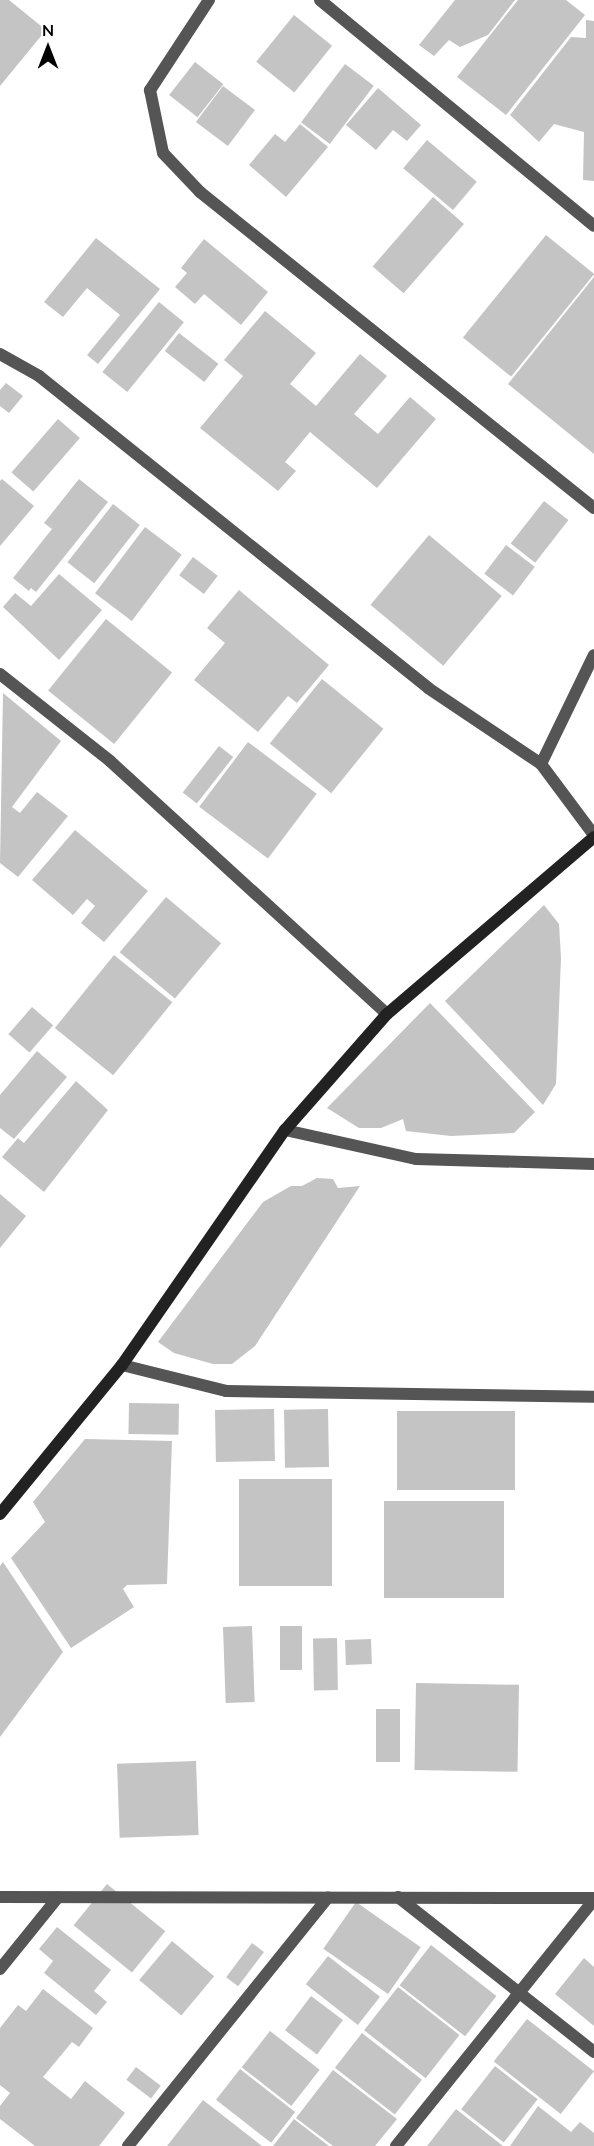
<!DOCTYPE html>
<style>
body{margin:0}
#map{position:relative;width:594px;height:2146px;overflow:hidden;background:#fff;font-family:Mulish,sans-serif}
div>[style]{position:absolute}
.building>*{inset:0;background:#c4c4c4;transform-origin:0 0}
.street>*{height:12px;margin:-6px;padding:0 6px;transform-origin:6px;border-radius:6px;background:#555}
.secondary>*{height:12px;margin:-6px;padding:0 6px;transform-origin:6px;border-radius:6px;background:#222}
span{translate:-50% -50%;white-space:nowrap;text-align:center;line-height:1.15;-webkit-text-stroke:6px #fff;paint-order:stroke}
.north{position:absolute;left:18px;top:18px;width:60px;height:60px;-webkit-text-stroke:4px #fff;paint-order:stroke;rotate:0deg;font-size:16px;font-weight:700;line-height:24px;text-align:center;color:#000}
.north::after{content:'';display:block;margin:auto;width:21px;height:27px;background:#000;clip-path:polygon(50% 0,100% 100%,50% 72%,0 100%)}
</style>
<div id="map">
<div class="building">
<i style="clip-path:polygon(0 0,9px 0,46px 30px,0 86px)"></i>
<i style="clip-path:polygon(455px 0,515px 0,488px 35px,460px 47px,449px 40px,434px 56px,419px 45px)"></i>
<i style="clip-path:polygon(518px 0,566px 0,585px 15px,506px 115px,457px 77px)"></i>
<i style="left:294px;top:15px;width:49px;height:60px;rotate:39deg"></i>
<i style="clip-path:polygon(586px 20px,594px 21px,594px 181px,583px 180px,584px 132px,554px 124px,539px 142px,510px 115px,571px 37px,586px 38px)"></i>
<i style="left:195px;top:62px;width:36px;height:42px;rotate:38deg"></i>
<i style="left:345px;top:64px;width:36px;height:73px;rotate:37deg"></i>
<i style="left:223px;top:86px;width:40px;height:45px;rotate:37deg"></i>
<i style="clip-path:polygon(378px 88px,421px 125px,407px 141px,393px 130px,376px 150px,346px 125px)"></i>
<i style="clip-path:polygon(300px 124px,328px 147px,286px 197px,249px 165px,275px 134px,285px 142px)"></i>
<i style="left:427px;top:140px;width:65px;height:37px;rotate:40deg"></i>
<i style="left:433px;top:197px;width:41px;height:92px;rotate:41deg"></i>
<i style="left:546px;top:235px;width:62px;height:132px;rotate:39deg"></i>
<i style="clip-path:polygon(96px 238px,160px 289px,98px 364px,87px 355px,120px 315px,87px 288px,63px 317px,44px 302px)"></i>
<i style="clip-path:polygon(204px 239px,268px 292px,241px 325px,204px 294px,195px 304px,175px 287px,187px 273px,181px 268px)"></i>
<i style="clip-path:polygon(594px 277px,594px 454px,508px 384px)"></i>
<i style="left:159px;top:302px;width:32px;height:90px;rotate:39deg"></i>
<i style="clip-path:polygon(265px 311px,316px 353px,290px 384px,316px 406px,360px 354px,387px 376px,354px 414px,378px 434px,410px 397px,436px 419px,377px 488px,310px 432px,285px 462px,296px 471px,278px 491px,200px 428px,243px 376px,224px 360px)"></i>
<i style="left:179px;top:333px;width:50px;height:23px;rotate:38deg"></i>
<i style="clip-path:polygon(6px 383px,23px 396px,9px 413px,0 406px,0 390px)"></i>
<i style="left:58px;top:419px;width:29px;height:71px;rotate:41deg"></i>
<i style="clip-path:polygon(2px 479px,34px 506px,0 546px,0 481px)"></i>
<i style="clip-path:polygon(79px 479px,108px 502px,36px 592px,31px 588px,29px 591px,13px 578px,52px 529px,44px 523px)"></i>
<i style="left:544px;top:501px;width:31px;height:54px;rotate:38deg"></i>
<i style="left:113px;top:504px;width:34px;height:74px;rotate:38deg"></i>
<i style="left:145px;top:527px;width:46px;height:83px;rotate:37deg"></i>
<i style="left:429px;top:535px;width:95px;height:91px;rotate:40deg"></i>
<i style="left:506px;top:545px;width:36px;height:36px;rotate:37deg"></i>
<i style="left:193px;top:557px;width:31px;height:23px;rotate:37deg"></i>
<i style="clip-path:polygon(59px 574px,102px 610px,59px 660px,3px 607px,15px 593px,31px 606px)"></i>
<i style="clip-path:polygon(239px 590px,329px 665px,297px 703px,288px 696px,258px 732px,194px 680px,225px 643px,207px 628px)"></i>
<i style="left:106px;top:619px;width:85px;height:92px;rotate:39deg"></i>
<i style="left:322px;top:679px;width:79px;height:83px;rotate:39deg"></i>
<i style="clip-path:polygon(3px 693px,61px 741px,12px 807px,20px 813px,37px 792px,68px 816px,18px 877px,0 863px)"></i>
<i style="left:248px;top:742px;width:86px;height:81px;rotate:37deg"></i>
<i style="left:219px;top:746px;width:18px;height:59px;rotate:38deg"></i>
<i style="clip-path:polygon(75px 830px,148px 891px,104px 942px,81px 923px,95px 906px,87px 899px,73px 915px,32px 880px)"></i>
<i style="left:166px;top:897px;width:72px;height:72px;rotate:40deg"></i>
<i style="clip-path:polygon(544px 905px,559px 924px,561px 958px,556px 1084px,543px 1105px,445px 1001px)"></i>
<i style="left:114px;top:955px;width:75px;height:94px;rotate:39deg"></i>
<i style="clip-path:polygon(430px 1003px,535px 1112px,514px 1133px,451px 1136px,406px 1131px,403px 1119px,381px 1128px,359px 1128px,327px 1108px)"></i>
<i style="left:32px;top:1007px;width:28px;height:36px;rotate:41deg"></i>
<i style="clip-path:polygon(37px 1051px,67px 1077px,14px 1139px,0 1128px,0 1095px)"></i>
<i style="clip-path:polygon(76px 1081px,108px 1110px,44px 1192px,2px 1157px,18px 1138px,24px 1143px)"></i>
<i style="clip-path:polygon(317px 1178px,333px 1179px,338px 1188px,360px 1186px,255px 1346px,232px 1364px,213px 1364px,174px 1353px,158px 1342px,263px 1202px,291px 1186px,302px 1186px)"></i>
<i style="clip-path:polygon(0 1194px,26px 1216px,0 1248px)"></i>
<i style="left:129px;top:1403px;width:50px;height:31px;rotate:1deg"></i>
<i style="left:274px;top:1409px;width:52px;height:59px;rotate:89deg"></i>
<i style="left:328px;top:1409px;width:58px;height:44px;rotate:89deg"></i>
<i style="left:397px;top:1411px;width:118px;height:79px"></i>
<i style="clip-path:polygon(85px 1439px,172px 1441px,167px 1584px,127px 1585px,123px 1589px,134px 1607px,71px 1648px,11px 1558px,45px 1522px,33px 1502px)"></i>
<i style="left:239px;top:1479px;width:93px;height:107px"></i>
<i style="left:384px;top:1501px;width:120px;height:97px"></i>
<i style="clip-path:polygon(3px 1562px,63px 1652px,0 1737px,0 1566px)"></i>
<i style="left:252px;top:1626px;width:76px;height:29px;rotate:88deg"></i>
<i style="left:280px;top:1626px;width:22px;height:44px"></i>
<i style="left:337px;top:1638px;width:52px;height:24px;rotate:89deg"></i>
<i style="left:371px;top:1639px;width:25px;height:26px;rotate:88deg"></i>
<i style="left:416px;top:1683px;width:103px;height:87px;rotate:1deg"></i>
<i style="left:376px;top:1709px;width:24px;height:53px"></i>
<i style="left:196px;top:1761px;width:74px;height:79px;rotate:88deg"></i>
<i style="left:107px;top:1884px;width:75px;height:53px;rotate:39deg"></i>
<i style="left:356px;top:1902px;width:79px;height:57px;rotate:35deg"></i>
<i style="clip-path:polygon(57px 1927px,111px 1970px,94px 1991px,107px 2002px,96px 2015px,44px 1973px,53px 1961px,39px 1949px)"></i>
<i style="left:172px;top:1941px;width:55px;height:51px;rotate:40deg"></i>
<i style="left:252px;top:1943px;width:15px;height:43px;rotate:37deg"></i>
<i style="left:431px;top:1945px;width:83px;height:51px;rotate:38deg"></i>
<i style="left:328px;top:1956px;width:66px;height:36px;rotate:38deg"></i>
<i style="clip-path:polygon(584px 1958px,594px 1967px,594px 2026px,555px 1994px)"></i>
<i style="left:398px;top:1987px;width:78px;height:55px;rotate:38deg"></i>
<i style="clip-path:polygon(43px 1989px,93px 2028px,79px 2047px,72px 2042px,43px 2077px,71px 2099px,85px 2081px,125px 2113px,99px 2146px,35px 2146px,0 2119px,0 2106px,10px 2093px,0 2085px,0 2028px,18px 2005px,26px 2011px)"></i>
<i style="left:311px;top:1996px;width:40px;height:43px;rotate:37deg"></i>
<i style="left:527px;top:2019px;width:85px;height:54px;rotate:38deg"></i>
<i style="left:270px;top:2031px;width:63px;height:46px;rotate:38deg"></i>
<i style="left:362px;top:2033px;width:76px;height:44px;rotate:38deg"></i>
<i style="left:495px;top:2066px;width:54px;height:55px;rotate:38deg"></i>
<i style="left:136px;top:2067px;width:31px;height:16px;rotate:37deg"></i>
<i style="left:240px;top:2069px;width:70px;height:39px;rotate:38deg"></i>
<i style="clip-path:polygon(333px 2070px,397px 2119px,375px 2146px,333px 2146px,296px 2118px)"></i>
<i style="clip-path:polygon(203px 2100px,262px 2146px,167px 2146px)"></i>
<i style="clip-path:polygon(538px 2106px,571px 2132px,580px 2122px,594px 2133px,594px 2146px,510px 2146px)"></i>
<i style="clip-path:polygon(456px 2109px,503px 2146px,427px 2146px)"></i>
<i style="clip-path:polygon(294px 2119px,329px 2146px,273px 2146px)"></i>
</div>
<div class="street">
<i style="left:209px;top:0;width:108px;rotate:123.2deg"></i>
<i style="left:150px;top:90px;width:64px;rotate:78.3deg"></i>
<i style="left:163px;top:153px;width:54px;rotate:46.5deg"></i>
<i style="left:200px;top:192px;width:505px;rotate:38.73deg"></i>
<i style="left:320px;top:0;width:355px;rotate:39.5deg"></i>
<i style="left:0;top:354px;width:45px;rotate:29.4deg"></i>
<i style="left:39px;top:376px;width:499px;rotate:38.7deg"></i>
<i style="left:428px;top:688px;width:136px;rotate:33.9deg"></i>
<i style="left:541px;top:764px;width:89px;rotate:53.3deg"></i>
<i style="left:0;top:674px;width:140px;rotate:38.3deg"></i>
<i style="left:110px;top:761px;width:375px;rotate:42.4deg"></i>
<i style="left:541px;top:764px;width:121px;rotate:-64.1deg"></i>
<i style="left:285px;top:1130px;width:134px;rotate:12.5deg"></i>
<i style="left:416px;top:1159px;width:178px;rotate:1.6deg"></i>
<i style="left:122px;top:1365px;width:107px;rotate:14deg"></i>
<i style="left:226px;top:1391px;width:368px;rotate:0.9deg"></i>
<i style="left:0;top:1897px;width:594px;rotate:0.1deg"></i>
<i style="left:398px;top:1897px;width:250px;rotate:38.3deg"></i>
<i style="left:0;top:1969px;width:92px;rotate:-51.1deg"></i>
<i style="left:128px;top:2146px;width:319px;rotate:-51.2deg"></i>
<i style="left:396px;top:2146px;width:316px;rotate:-51.2deg"></i>
</div>
<div class="secondary">
<i style="left:0;top:1514px;width:193px;rotate:-50.7deg"></i>
<i style="left:122px;top:1365px;width:286px;rotate:-55.3deg"></i>
<i style="left:285px;top:1130px;width:154px;rotate:-48.7deg"></i>
<i style="left:387px;top:1014px;width:272px;rotate:-40.5deg"></i>
</div>
<div class="north">N</div>
</div>
